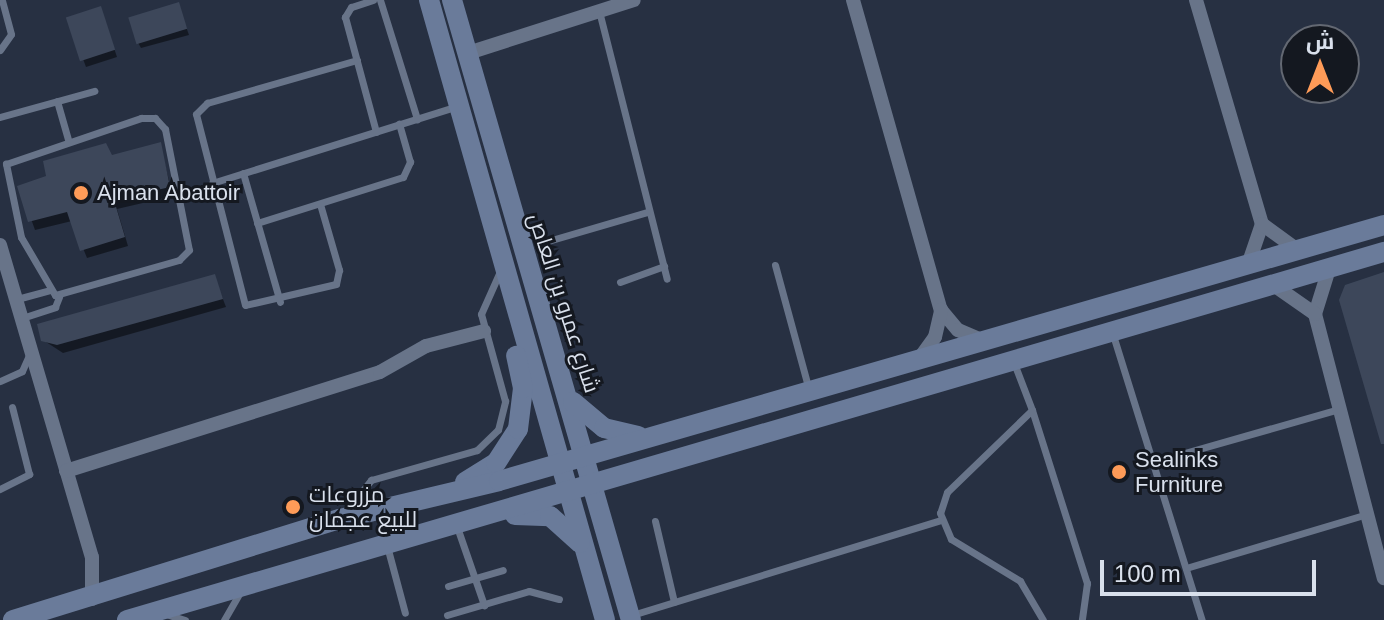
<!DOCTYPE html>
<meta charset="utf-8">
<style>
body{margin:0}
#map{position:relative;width:1384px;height:620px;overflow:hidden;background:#273042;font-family:Helvetica,Cairo,sans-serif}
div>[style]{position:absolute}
.shadow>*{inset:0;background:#0007}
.building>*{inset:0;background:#3d475a;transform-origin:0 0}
.service>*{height:7px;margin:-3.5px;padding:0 3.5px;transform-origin:3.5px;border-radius:3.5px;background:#687489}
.minor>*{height:14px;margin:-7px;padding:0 7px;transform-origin:7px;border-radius:7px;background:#687489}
.secondary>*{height:20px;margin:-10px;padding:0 10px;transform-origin:10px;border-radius:10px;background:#6a7b9a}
.dots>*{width:22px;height:22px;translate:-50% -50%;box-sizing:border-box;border:4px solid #141820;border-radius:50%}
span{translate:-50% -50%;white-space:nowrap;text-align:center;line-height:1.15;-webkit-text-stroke:6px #141820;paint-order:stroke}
.poi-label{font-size:22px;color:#d9e0ec}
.left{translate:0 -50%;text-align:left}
.street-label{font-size:22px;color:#d9e0ec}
.north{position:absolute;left:1280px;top:24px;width:80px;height:80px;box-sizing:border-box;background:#141820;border:2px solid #636872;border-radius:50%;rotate:0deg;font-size:22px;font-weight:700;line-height:32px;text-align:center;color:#d9e0ec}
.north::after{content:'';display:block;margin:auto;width:28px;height:36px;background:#fe9b58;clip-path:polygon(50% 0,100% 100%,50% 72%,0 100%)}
.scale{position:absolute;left:1100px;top:560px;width:216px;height:36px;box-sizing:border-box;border:4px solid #d9e0ec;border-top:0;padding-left:10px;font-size:24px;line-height:28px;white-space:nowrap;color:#d9e0ec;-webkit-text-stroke:6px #141820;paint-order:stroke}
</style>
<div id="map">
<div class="shadow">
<i style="clip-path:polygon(178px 4px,189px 35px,141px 48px,137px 41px)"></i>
<i style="clip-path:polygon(103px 15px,117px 57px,86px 67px,68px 19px)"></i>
<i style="clip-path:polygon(160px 145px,173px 196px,117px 209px,128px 246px,87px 258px,72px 221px,35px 230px,20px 188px)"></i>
<i style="clip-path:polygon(214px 276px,226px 307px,63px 353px,43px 340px)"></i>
</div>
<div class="building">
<i style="left:179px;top:2px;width:28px;height:53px;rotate:73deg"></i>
<i style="left:101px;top:6px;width:46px;height:37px;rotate:72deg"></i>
<i style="clip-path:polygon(161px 142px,170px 187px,114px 200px,125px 237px,80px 251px,67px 212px,28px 222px,17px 186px,46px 176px,43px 161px,106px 143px,112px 155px)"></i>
<i style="clip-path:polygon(1384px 272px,1384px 444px,1381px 444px,1339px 300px,1345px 285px)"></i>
<i style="clip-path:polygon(215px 274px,223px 299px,57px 345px,41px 341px,37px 324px)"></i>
</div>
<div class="service">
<i style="left:373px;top:0;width:23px;rotate:162deg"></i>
<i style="left:351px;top:7px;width:12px;rotate:121deg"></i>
<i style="left:345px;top:17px;width:119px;rotate:74.9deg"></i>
<i style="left:380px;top:0;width:125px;rotate:72.7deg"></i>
<i style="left:599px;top:11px;width:276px;rotate:75.8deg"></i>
<i style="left:0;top:50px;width:19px;rotate:-55deg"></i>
<i style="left:11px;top:34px;width:35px;rotate:-105deg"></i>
<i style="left:57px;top:101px;width:40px;rotate:74deg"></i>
<i style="left:0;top:117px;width:98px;rotate:-15.5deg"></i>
<i style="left:141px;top:118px;width:14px"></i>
<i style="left:155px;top:118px;width:15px;rotate:48deg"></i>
<i style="left:165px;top:129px;width:123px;rotate:78.8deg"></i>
<i style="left:189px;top:250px;width:14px;rotate:135deg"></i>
<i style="left:179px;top:260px;width:129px;rotate:164.2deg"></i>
<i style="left:55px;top:295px;width:67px;rotate:-120.4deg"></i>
<i style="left:21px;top:237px;width:75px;rotate:-101.6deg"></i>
<i style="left:6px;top:164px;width:143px;rotate:-18.8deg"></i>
<i style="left:243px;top:173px;width:134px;rotate:74deg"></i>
<i style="left:212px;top:183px;width:258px;rotate:-17.4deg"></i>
<i style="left:320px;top:204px;width:69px;rotate:73.9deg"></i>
<i style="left:339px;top:270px;width:14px;rotate:102deg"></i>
<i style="left:336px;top:284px;width:93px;rotate:167deg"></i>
<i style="left:245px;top:305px;width:197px;rotate:-104.4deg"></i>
<i style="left:196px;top:114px;width:16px;rotate:-45deg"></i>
<i style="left:207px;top:103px;width:156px;rotate:-16deg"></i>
<i style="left:257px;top:223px;width:153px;rotate:-17.5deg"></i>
<i style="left:403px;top:177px;width:17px;rotate:-65deg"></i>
<i style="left:410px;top:162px;width:40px;rotate:-106deg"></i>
<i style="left:548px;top:241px;width:103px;rotate:-16.3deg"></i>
<i style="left:775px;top:265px;width:130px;rotate:74.8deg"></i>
<i style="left:620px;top:282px;width:47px;rotate:-20deg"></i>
<i style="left:17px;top:299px;width:34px;rotate:-15deg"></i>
<i style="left:22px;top:318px;width:35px;rotate:-18deg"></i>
<i style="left:55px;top:307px;width:11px;rotate:-68deg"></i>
<i style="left:1113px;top:335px;width:299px;rotate:72.7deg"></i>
<i style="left:1014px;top:363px;width:50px;rotate:69deg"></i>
<i style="left:1032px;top:410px;width:118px;rotate:136deg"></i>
<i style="left:947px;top:492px;width:22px;rotate:108deg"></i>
<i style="left:940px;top:513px;width:28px;rotate:67deg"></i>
<i style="left:951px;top:539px;width:81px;rotate:31.3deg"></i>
<i style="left:1020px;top:581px;width:45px;rotate:59.5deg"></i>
<i style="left:0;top:381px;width:24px;rotate:-24deg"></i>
<i style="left:22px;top:371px;width:17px;rotate:-66deg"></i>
<i style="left:1032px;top:410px;width:182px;rotate:72.4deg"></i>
<i style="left:1087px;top:583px;width:37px;rotate:98deg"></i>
<i style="left:1153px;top:462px;width:193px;rotate:-15.9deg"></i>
<i style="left:0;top:489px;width:33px;rotate:-27deg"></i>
<i style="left:29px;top:474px;width:69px;rotate:-104.2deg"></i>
<i style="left:346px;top:512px;width:41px;rotate:-52deg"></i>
<i style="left:371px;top:480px;width:110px;rotate:-15.8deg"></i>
<i style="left:477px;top:450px;width:29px;rotate:-44deg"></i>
<i style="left:498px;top:430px;width:30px;rotate:-76deg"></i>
<i style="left:505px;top:401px;width:90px;rotate:-105.4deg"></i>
<i style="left:481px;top:314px;width:49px;rotate:-66deg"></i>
<i style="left:655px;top:521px;width:83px;rotate:76.8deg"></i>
<i style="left:457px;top:527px;width:83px;rotate:70.9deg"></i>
<i style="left:387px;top:546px;width:69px;rotate:75deg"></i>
<i style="left:1186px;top:568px;width:189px;rotate:-16.6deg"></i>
<i style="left:448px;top:586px;width:57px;rotate:-16.2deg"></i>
<i style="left:166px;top:614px;width:20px;rotate:18deg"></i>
<i style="left:447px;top:615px;width:85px;rotate:-16.3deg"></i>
<i style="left:529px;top:591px;width:31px;rotate:15deg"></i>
<i style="left:632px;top:615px;width:322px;rotate:-17.1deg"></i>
<i style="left:224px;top:620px;width:34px;rotate:-60deg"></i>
</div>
<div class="minor">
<i style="left:853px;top:0;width:322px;rotate:74.2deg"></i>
<i style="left:941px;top:310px;width:26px;rotate:50deg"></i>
<i style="left:958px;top:330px;width:26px;rotate:23deg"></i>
<i style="left:1196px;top:0;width:234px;rotate:73.6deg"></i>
<i style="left:1262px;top:224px;width:43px;rotate:108.9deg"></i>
<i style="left:465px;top:54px;width:177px;rotate:-17.7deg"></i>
<i style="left:1262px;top:224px;width:46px;rotate:36.1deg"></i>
<i style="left:0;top:245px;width:325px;rotate:73.6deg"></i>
<i style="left:92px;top:557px;width:42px;rotate:90deg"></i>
<i style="left:1329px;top:269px;width:47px;rotate:107.3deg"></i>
<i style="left:1315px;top:314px;width:273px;rotate:75.4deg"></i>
<i style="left:1275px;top:286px;width:49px;rotate:35deg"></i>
<i style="left:919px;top:359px;width:27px;rotate:-54deg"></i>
<i style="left:935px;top:337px;width:28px;rotate:-77deg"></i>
<i style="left:66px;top:471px;width:329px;rotate:-17.5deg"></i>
<i style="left:380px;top:372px;width:53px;rotate:-29.5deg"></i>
<i style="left:426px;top:346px;width:60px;rotate:-14.5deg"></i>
</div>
<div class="secondary">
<i style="left:429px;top:0;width:644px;rotate:74.15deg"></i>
<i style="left:452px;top:0;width:645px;rotate:73.9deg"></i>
<i style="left:573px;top:402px;width:40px;rotate:40deg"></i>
<i style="left:604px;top:428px;width:35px;rotate:13deg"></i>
<i style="left:465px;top:482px;width:36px;rotate:-32deg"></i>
<i style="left:496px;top:463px;width:40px;rotate:-57.1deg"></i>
<i style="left:518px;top:429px;width:41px;rotate:-83deg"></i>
<i style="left:523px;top:388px;width:33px;rotate:-102deg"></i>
<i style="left:515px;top:515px;width:35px;rotate:2deg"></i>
<i style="left:550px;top:516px;width:40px;rotate:42deg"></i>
<i style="left:13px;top:620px;width:342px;rotate:-17.2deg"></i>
<i style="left:340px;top:519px;width:163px;rotate:-13.4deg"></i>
<i style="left:499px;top:481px;width:921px;rotate:-16.13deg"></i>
<i style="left:127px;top:620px;width:1310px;rotate:-16.32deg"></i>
</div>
<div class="dots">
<i style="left:81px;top:193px;background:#fe9b58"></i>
<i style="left:1119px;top:472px;background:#fe9b58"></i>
<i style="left:293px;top:507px;background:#fe9b58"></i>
</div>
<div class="poi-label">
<span class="left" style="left:97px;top:193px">Ajman Abattoir</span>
<span class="left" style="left:1135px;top:472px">Sealinks<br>Furniture</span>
<span class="left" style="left:309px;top:507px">مزروعات<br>للبيع عجمان</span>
</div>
<div class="street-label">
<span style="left:564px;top:303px;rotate:72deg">شارع عمرو بن العاص</span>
</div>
<div class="north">ش</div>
<div class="scale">100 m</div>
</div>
